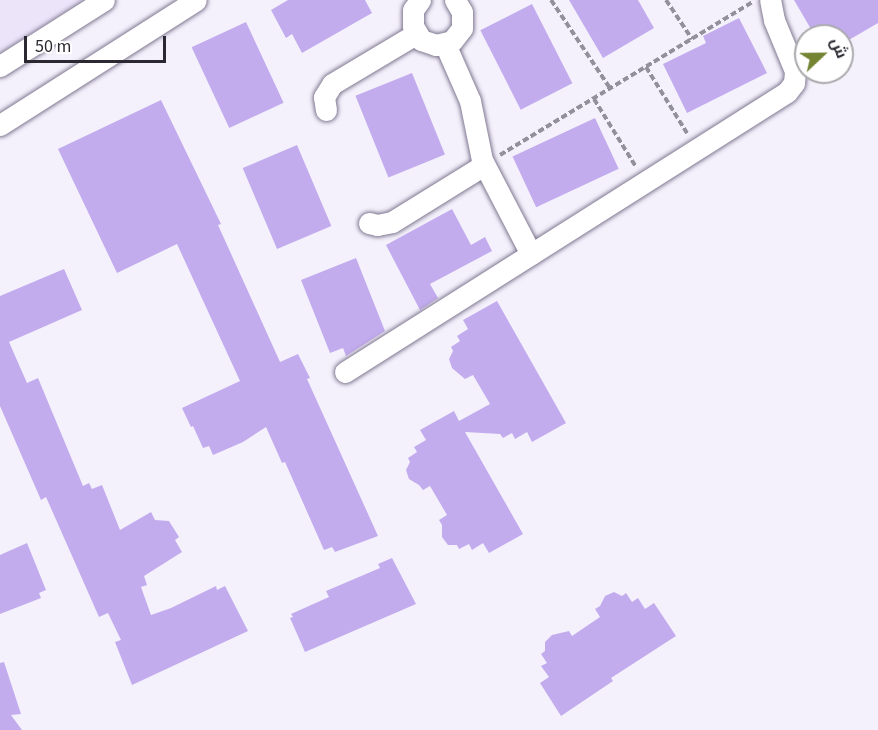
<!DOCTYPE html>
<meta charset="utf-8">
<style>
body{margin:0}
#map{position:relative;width:878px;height:730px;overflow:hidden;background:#f4f1fc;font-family:"Source Sans 3",Cairo,sans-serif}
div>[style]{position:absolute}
.built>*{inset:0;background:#ece5fa}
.building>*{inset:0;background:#c2acee;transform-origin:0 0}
.path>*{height:4px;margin-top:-2px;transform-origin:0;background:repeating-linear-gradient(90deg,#93909b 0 6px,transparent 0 9px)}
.roads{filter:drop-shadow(0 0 2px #807891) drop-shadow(0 0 2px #807891)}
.minor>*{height:21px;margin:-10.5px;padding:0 10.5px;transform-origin:10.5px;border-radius:10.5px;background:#fff}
span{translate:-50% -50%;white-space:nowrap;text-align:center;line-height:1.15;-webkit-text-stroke:5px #fff;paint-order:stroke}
.north{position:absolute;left:794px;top:24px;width:60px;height:60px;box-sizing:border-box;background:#fff;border:2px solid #aaa9ad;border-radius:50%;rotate:68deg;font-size:16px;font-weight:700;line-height:24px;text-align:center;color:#2b2832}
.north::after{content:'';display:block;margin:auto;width:21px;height:27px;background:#738433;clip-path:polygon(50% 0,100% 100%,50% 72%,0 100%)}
.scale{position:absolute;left:24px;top:36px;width:142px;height:27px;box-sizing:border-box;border:3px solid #2b2832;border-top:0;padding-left:8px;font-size:18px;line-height:21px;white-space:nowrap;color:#2b2832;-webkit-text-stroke:4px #fff;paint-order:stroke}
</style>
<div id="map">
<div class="built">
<i style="clip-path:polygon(0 0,83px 0,0 53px)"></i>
</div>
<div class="building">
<i style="clip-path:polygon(288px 0,365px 0,372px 13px,302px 53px,292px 34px,286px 38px,271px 10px)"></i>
<i style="clip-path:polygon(569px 0,638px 0,654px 28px,603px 58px)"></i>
<i style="clip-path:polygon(794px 0,878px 0,878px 23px,842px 44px,842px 36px,815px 36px)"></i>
<i style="left:532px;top:4px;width:89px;height:58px;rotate:63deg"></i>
<i style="clip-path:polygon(739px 18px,767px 73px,687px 113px,663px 64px,706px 43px,703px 36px)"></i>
<i style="left:246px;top:22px;width:89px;height:60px;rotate:65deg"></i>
<i style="left:412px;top:73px;width:88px;height:61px;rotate:68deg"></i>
<i style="clip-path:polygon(161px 100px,221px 224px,218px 225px,280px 362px,298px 354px,310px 378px,307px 379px,378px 536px,335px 552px,332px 547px,324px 550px,285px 462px,282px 463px,266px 427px,243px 442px,213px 455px,209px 446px,203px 448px,193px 426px,191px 427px,182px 408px,240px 381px,177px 244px,117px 273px,58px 149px)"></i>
<i style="left:595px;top:118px;width:56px;height:91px;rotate:65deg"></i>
<i style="left:297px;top:145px;width:88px;height:59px;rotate:67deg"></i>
<i style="clip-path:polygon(452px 209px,471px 245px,485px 237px,492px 251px,430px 284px,438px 298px,420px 310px,386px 245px)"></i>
<i style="clip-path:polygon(356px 258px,385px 331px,346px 356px,343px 348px,330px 353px,301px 280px)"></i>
<i style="clip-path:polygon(64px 269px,82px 310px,9px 342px,27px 383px,38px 378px,83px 486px,89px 483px,92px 489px,102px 485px,120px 530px,151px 512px,155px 520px,169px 521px,179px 537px,175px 540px,182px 552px,144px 576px,147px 585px,141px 587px,151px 615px,171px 608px,216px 586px,217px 590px,225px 586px,248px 631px,132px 685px,115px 642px,121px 640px,108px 613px,99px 617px,46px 497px,41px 500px,0 406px,0 296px)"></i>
<i style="clip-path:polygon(497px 301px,566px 423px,532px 442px,527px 432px,515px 439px,512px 433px,503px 438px,500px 434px,465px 432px,523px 534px,489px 553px,483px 543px,472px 550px,469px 544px,459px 549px,457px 545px,448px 545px,442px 537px,442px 525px,439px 520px,447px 515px,430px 486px,423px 490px,419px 485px,409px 479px,406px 470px,410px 462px,408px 458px,417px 452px,414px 447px,426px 440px,420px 430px,454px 411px,459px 421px,490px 404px,473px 375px,465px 379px,452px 368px,449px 359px,453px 351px,451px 347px,460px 341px,457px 336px,468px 329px,463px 320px)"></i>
<i style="clip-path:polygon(27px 543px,46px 590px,39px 593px,41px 598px,0 614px,0 555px)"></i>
<i style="clip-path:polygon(392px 558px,416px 604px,305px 652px,290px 618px,293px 617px,291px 614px,329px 597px,326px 591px,380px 568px,378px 564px)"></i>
<i style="clip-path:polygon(614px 592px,622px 596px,626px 593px,632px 602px,638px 598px,645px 609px,654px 603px,676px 636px,611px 678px,613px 681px,561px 716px,540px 683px,549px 677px,541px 666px,547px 663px,541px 654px,545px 651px,545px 642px,552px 635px,569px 631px,572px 636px,600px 617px,595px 609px,600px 606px,605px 596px)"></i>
<i style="clip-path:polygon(4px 662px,21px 714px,11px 715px,22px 730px,0 730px,0 663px)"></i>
</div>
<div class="path">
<i style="left:551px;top:0;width:106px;rotate:56.2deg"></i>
<i style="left:666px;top:0;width:47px;rotate:56.3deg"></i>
<i style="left:646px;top:67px;width:78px;rotate:58.2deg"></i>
<i style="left:594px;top:99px;width:80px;rotate:58.3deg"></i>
<i style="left:500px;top:155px;width:296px;rotate:-31.2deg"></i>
</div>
<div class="roads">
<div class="minor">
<i style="left:420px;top:0;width:12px;rotate:125deg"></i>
<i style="left:413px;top:10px;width:16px;rotate:90deg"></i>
<i style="left:413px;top:26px;width:16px;rotate:60deg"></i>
<i style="left:421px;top:40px;width:16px;rotate:18deg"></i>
<i style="left:436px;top:45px;width:16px;rotate:-14deg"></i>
<i style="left:452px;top:41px;width:16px;rotate:-52deg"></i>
<i style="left:462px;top:28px;width:16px;rotate:-90deg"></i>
<i style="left:462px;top:12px;width:14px;rotate:-120deg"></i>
<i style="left:445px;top:44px;width:62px;rotate:66.3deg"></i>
<i style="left:470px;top:101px;width:60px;rotate:78.5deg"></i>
<i style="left:482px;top:160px;width:106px;rotate:62.5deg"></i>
<i style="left:0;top:66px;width:123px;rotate:-32.4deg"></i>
<i style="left:326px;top:110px;width:13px;rotate:-99deg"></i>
<i style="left:324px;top:97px;width:15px;rotate:-58deg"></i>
<i style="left:332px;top:84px;width:98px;rotate:-30.8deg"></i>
<i style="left:0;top:125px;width:232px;rotate:-32.5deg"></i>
<i style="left:369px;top:223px;width:8px;rotate:14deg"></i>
<i style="left:377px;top:225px;width:15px;rotate:-11deg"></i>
<i style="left:392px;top:222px;width:108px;rotate:-31.8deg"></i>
<i style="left:345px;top:372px;width:523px;rotate:-32.35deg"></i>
<i style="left:787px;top:92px;width:11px;rotate:-52deg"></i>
<i style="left:794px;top:83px;width:12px;rotate:-85deg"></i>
<i style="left:795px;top:71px;width:55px;rotate:-112.4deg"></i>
<i style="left:774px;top:20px;width:20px;rotate:-101deg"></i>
</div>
</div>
<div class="north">ش</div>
<div class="scale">50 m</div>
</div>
